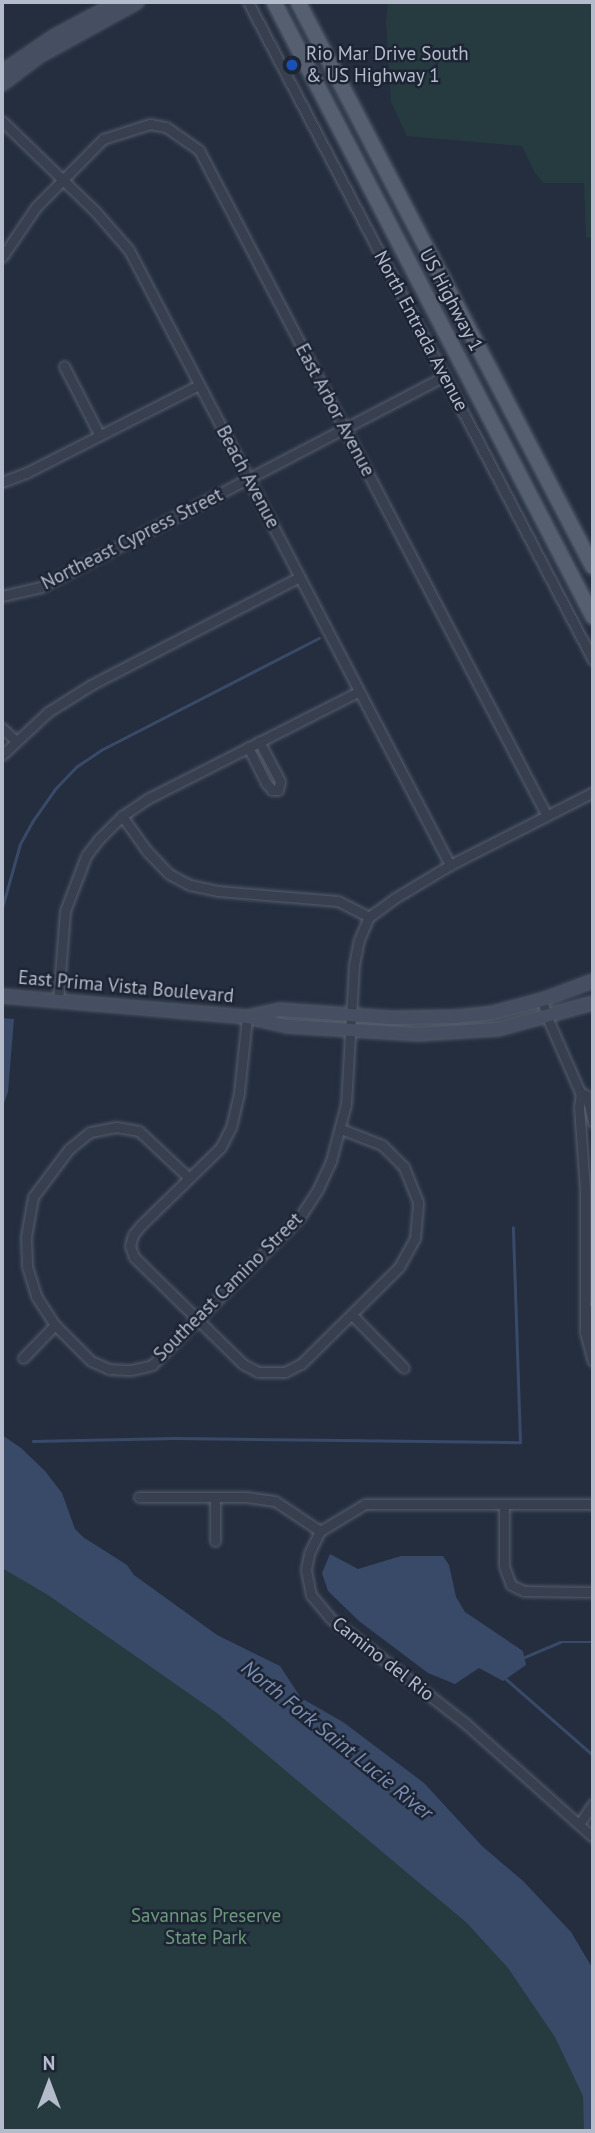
<!DOCTYPE html>
<style>
body{margin:0}
#map{position:relative;width:595px;height:2133px;overflow:hidden;background:#242e3f;font-family:"PT Sans",sans-serif}
div>[style]{position:absolute}
.green>*{inset:0;background:#263b40}
.water>*{inset:0;background:#394a68}
.stream>*{height:2.5px;margin:-1.25px;padding:0 1.25px;transform-origin:1.25px;border-radius:1.25px;background:#394a68}
.roads{filter:drop-shadow(0 0 2px #565e6d) drop-shadow(0 0 2px #565e6d)}
.street>*{height:9px;margin:-4.5px;padding:0 4.5px;transform-origin:4.5px;border-radius:4.5px;background:#38404f}
.secondary>*{height:12px;margin:-6px;padding:0 6px;transform-origin:6px;border-radius:6px;background:#464f62}
.primary>*{height:14px;margin:-7px;padding:0 7px;transform-origin:7px;border-radius:7px;background:#565f6f}
.dots>*{width:19px;height:19px;translate:-50% -50%;box-sizing:border-box;border:4px solid #1d2534;border-radius:50%}
span{translate:-50% -50%;white-space:nowrap;text-align:center;line-height:1.15;-webkit-text-stroke:5px #1d2534;paint-order:stroke}
.poi-label{font-size:19px;color:#b4bbca}
.left{translate:0 -50%;text-align:left}
.street-label{font-size:19px;color:#b4bbca}
.park-label{font-size:19px;color:#6b9b7a}
.water-label{font-size:21px;color:#7c8eb2;font-style:italic}
.frame{position:absolute;inset:0;border:4px solid #b4bbca;pointer-events:none}
.north{position:absolute;left:14px;top:2049px;width:70px;height:70px;-webkit-text-stroke:5px #1d2534;paint-order:stroke;rotate:0deg;font-size:19px;font-weight:700;line-height:28px;text-align:center;color:#b4bbca}
.north::after{content:'';display:block;margin:auto;width:24px;height:32px;background:#b4bbca;clip-path:polygon(50% 0,100% 100%,50% 72%,0 100%)}
</style>
<div id="map">
<div class="green">
<i style="clip-path:polygon(388px 2px,593px 2px,593px 237px,586px 238px,584px 183px,544px 183px,535px 173px,522px 146px,407px 136px,391px 102px,386px 21px)"></i>
<i style="clip-path:polygon(2px 1531px,554px 1952px,593px 2131px,2px 2131px)"></i>
</div>
<div class="water">
<i style="clip-path:polygon(2px 1018px,14px 1019px,8px 1092px,2px 1109px)"></i>
<i style="clip-path:polygon(2px 1435px,21px 1448px,45px 1471px,62px 1493px,75px 1529px,83px 1537px,127px 1565px,134px 1575px,217px 1635px,280px 1666px,301px 1698px,343px 1722px,424px 1783px,482px 1846px,523px 1881px,571px 1932px,593px 1969px,593px 2131px,584px 2131px,583px 2096px,555px 2037px,508px 1968px,467px 1923px,217px 1713px,48px 1595px,2px 1568px)"></i>
<i style="clip-path:polygon(330px 1554px,358px 1569px,401px 1556px,443px 1556px,449px 1565px,456px 1597px,465px 1612px,523px 1651px,526px 1665px,503px 1681px,479px 1668px,455px 1684px,428px 1673px,359px 1621px,328px 1591px,322px 1573px)"></i>
</div>
<div class="stream">
<i style="left:2px;top:908px;width:66px;rotate:-74.3deg"></i>
<i style="left:20px;top:844px;width:25px;rotate:-61deg"></i>
<i style="left:32px;top:822px;width:39px;rotate:-55deg"></i>
<i style="left:54px;top:790px;width:32px;rotate:-46deg"></i>
<i style="left:76px;top:767px;width:30px;rotate:-34deg"></i>
<i style="left:101px;top:750px;width:245px;rotate:-27.2deg"></i>
<i style="left:33px;top:1441px;width:142px;rotate:-1.2deg"></i>
<i style="left:175px;top:1438px;width:345px;rotate:0.7deg"></i>
<i style="left:520px;top:1442px;width:214px;rotate:-91.9deg"></i>
<i style="left:525px;top:1657px;width:38px;rotate:-23deg"></i>
<i style="left:560px;top:1642px;width:33px"></i>
<i style="left:506px;top:1679px;width:116px;rotate:41.1deg"></i>
</div>
<div class="roads">
<div class="street">
<i style="left:248px;top:2px;width:743px;rotate:62.33deg"></i>
<i style="left:2px;top:121px;width:129px;rotate:44.1deg"></i>
<i style="left:95px;top:211px;width:52px;rotate:48.9deg"></i>
<i style="left:129px;top:250px;width:694px;rotate:62.44deg"></i>
<i style="left:2px;top:257px;width:60px;rotate:-55.8deg"></i>
<i style="left:36px;top:207px;width:95px;rotate:-45.4deg"></i>
<i style="left:103px;top:139px;width:49px;rotate:-17.7deg"></i>
<i style="left:150px;top:124px;width:16px;rotate:11deg"></i>
<i style="left:166px;top:127px;width:40px;rotate:34.9deg"></i>
<i style="left:199px;top:150px;width:751px;rotate:62.41deg"></i>
<i style="left:64px;top:366px;width:76px;rotate:62.8deg"></i>
<i style="left:2px;top:482px;width:26px;rotate:-21deg"></i>
<i style="left:26px;top:473px;width:194px;rotate:-27deg"></i>
<i style="left:2px;top:596px;width:40px;rotate:-13deg"></i>
<i style="left:41px;top:587px;width:455px;rotate:-27.6deg"></i>
<i style="left:2px;top:728px;width:18px;rotate:43deg"></i>
<i style="left:248px;top:747px;width:40px;rotate:63.4deg"></i>
<i style="left:266px;top:783px;width:9px;rotate:49deg"></i>
<i style="left:272px;top:790px;width:6px"></i>
<i style="left:278px;top:790px;width:9px;rotate:-77deg"></i>
<i style="left:280px;top:781px;width:45px;rotate:-117.7deg"></i>
<i style="left:2px;top:755px;width:63px;rotate:-43.1deg"></i>
<i style="left:48px;top:712px;width:51px;rotate:-32.1deg"></i>
<i style="left:91px;top:685px;width:234px;rotate:-27.4deg"></i>
<i style="left:122px;top:816px;width:43px;rotate:54.5deg"></i>
<i style="left:147px;top:851px;width:32px;rotate:46deg"></i>
<i style="left:169px;top:874px;width:24px;rotate:28deg"></i>
<i style="left:190px;top:885px;width:29px;rotate:12deg"></i>
<i style="left:218px;top:891px;width:120px;rotate:4.8deg"></i>
<i style="left:338px;top:901px;width:35px;rotate:27deg"></i>
<i style="left:58px;top:1000px;width:89px;rotate:-85.5deg"></i>
<i style="left:65px;top:911px;width:59px;rotate:-69.1deg"></i>
<i style="left:86px;top:856px;width:21px;rotate:-53deg"></i>
<i style="left:99px;top:839px;width:33px;rotate:-45deg"></i>
<i style="left:122px;top:816px;width:32px;rotate:-34deg"></i>
<i style="left:149px;top:798px;width:234px;rotate:-26.9deg"></i>
<i style="left:542px;top:1000px;width:18px;rotate:74deg"></i>
<i style="left:547px;top:1017px;width:82px;rotate:66.3deg"></i>
<i style="left:580px;top:1092px;width:8px;rotate:30deg"></i>
<i style="left:587px;top:1096px;width:27px;rotate:77deg"></i>
<i style="left:247px;top:1017px;width:76px;rotate:96deg"></i>
<i style="left:239px;top:1093px;width:35px;rotate:103deg"></i>
<i style="left:231px;top:1127px;width:22px;rotate:117deg"></i>
<i style="left:221px;top:1147px;width:112px;rotate:135.7deg"></i>
<i style="left:141px;top:1225px;width:13px;rotate:129deg"></i>
<i style="left:133px;top:1235px;width:11px;rotate:105deg"></i>
<i style="left:130px;top:1246px;width:12px;rotate:70deg"></i>
<i style="left:134px;top:1257px;width:90px;rotate:44.5deg"></i>
<i style="left:198px;top:1320px;width:63px;rotate:44.4deg"></i>
<i style="left:243px;top:1364px;width:17px;rotate:28deg"></i>
<i style="left:258px;top:1372px;width:27px"></i>
<i style="left:285px;top:1372px;width:18px;rotate:-27deg"></i>
<i style="left:301px;top:1364px;width:138px;rotate:-44.7deg"></i>
<i style="left:399px;top:1267px;width:33px;rotate:-61deg"></i>
<i style="left:415px;top:1238px;width:36px;rotate:-85deg"></i>
<i style="left:418px;top:1202px;width:38px;rotate:-112deg"></i>
<i style="left:404px;top:1167px;width:31px;rotate:-135deg"></i>
<i style="left:382px;top:1145px;width:44px;rotate:-158.7deg"></i>
<i style="left:581px;top:1093px;width:14px;rotate:98deg"></i>
<i style="left:579px;top:1107px;width:81px;rotate:85.8deg"></i>
<i style="left:585px;top:1188px;width:144px;rotate:90deg"></i>
<i style="left:585px;top:1332px;width:30px;rotate:75deg"></i>
<i style="left:189px;top:1178px;width:69px;rotate:-136.8deg"></i>
<i style="left:139px;top:1131px;width:23px;rotate:-170deg"></i>
<i style="left:116px;top:1127px;width:26px;rotate:169deg"></i>
<i style="left:90px;top:1132px;width:27px;rotate:141deg"></i>
<i style="left:69px;top:1149px;width:60px;rotate:126.9deg"></i>
<i style="left:33px;top:1197px;width:40px;rotate:100deg"></i>
<i style="left:26px;top:1236px;width:30px;rotate:88deg"></i>
<i style="left:27px;top:1266px;width:31px;rotate:73deg"></i>
<i style="left:36px;top:1296px;width:35px;rotate:57deg"></i>
<i style="left:55px;top:1325px;width:51px;rotate:45deg"></i>
<i style="left:91px;top:1361px;width:20px;rotate:24deg"></i>
<i style="left:109px;top:1369px;width:22px;rotate:3deg"></i>
<i style="left:131px;top:1370px;width:22px;rotate:-13deg"></i>
<i style="left:152px;top:1365px;width:209px;rotate:-45deg"></i>
<i style="left:300px;top:1217px;width:33px;rotate:-57deg"></i>
<i style="left:318px;top:1189px;width:31px;rotate:-65deg"></i>
<i style="left:331px;top:1161px;width:59px;rotate:-75.3deg"></i>
<i style="left:346px;top:1104px;width:139px;rotate:-86.7deg"></i>
<i style="left:354px;top:965px;width:25px;rotate:-79deg"></i>
<i style="left:359px;top:940px;width:25px;rotate:-67deg"></i>
<i style="left:369px;top:917px;width:32px;rotate:-36deg"></i>
<i style="left:395px;top:898px;width:64px;rotate:-31deg"></i>
<i style="left:450px;top:865px;width:161px;rotate:-27deg"></i>
<i style="left:593px;top:1309px;width:24px;rotate:90deg"></i>
<i style="left:352px;top:1315px;width:74px;rotate:45.5deg"></i>
<i style="left:23px;top:1358px;width:46px;rotate:-45.9deg"></i>
<i style="left:139px;top:1497px;width:107px"></i>
<i style="left:246px;top:1497px;width:29px;rotate:8deg"></i>
<i style="left:275px;top:1501px;width:54px;rotate:33.7deg"></i>
<i style="left:215px;top:1498px;width:43px;rotate:90deg"></i>
<i style="left:504px;top:1504px;width:62px;rotate:90deg"></i>
<i style="left:504px;top:1566px;width:20px;rotate:70deg"></i>
<i style="left:511px;top:1585px;width:14px;rotate:25deg"></i>
<i style="left:524px;top:1591px;width:69px;rotate:0.8deg"></i>
<i style="left:593px;top:1504px;width:228px;rotate:180deg"></i>
<i style="left:365px;top:1504px;width:52px;rotate:149deg"></i>
<i style="left:320px;top:1531px;width:25px;rotate:116deg"></i>
<i style="left:309px;top:1554px;width:16px;rotate:101deg"></i>
<i style="left:306px;top:1570px;width:25px;rotate:79deg"></i>
<i style="left:311px;top:1595px;width:30px;rotate:50deg"></i>
<i style="left:330px;top:1618px;width:171px;rotate:37.9deg"></i>
<i style="left:465px;top:1723px;width:171px;rotate:41.7deg"></i>
<i style="left:580px;top:1823px;width:23px;rotate:-56deg"></i>
</div>
<div class="secondary">
<i style="left:2px;top:72px;width:64px;rotate:-34.2deg"></i>
<i style="left:55px;top:36px;width:68px;rotate:-28.1deg"></i>
<i style="left:2px;top:84px;width:46px;rotate:-37.1deg"></i>
<i style="left:39px;top:56px;width:112px;rotate:-28.9deg"></i>
<i style="left:2px;top:996px;width:246px;rotate:4.9deg"></i>
<i style="left:247px;top:1017px;width:41px;rotate:12.7deg"></i>
<i style="left:287px;top:1026px;width:131px;rotate:3.5deg"></i>
<i style="left:418px;top:1034px;width:80px;rotate:-3.6deg"></i>
<i style="left:498px;top:1029px;width:98px;rotate:-15.3deg"></i>
<i style="left:251px;top:1016px;width:30px;rotate:-12deg"></i>
<i style="left:280px;top:1010px;width:112px;rotate:4.1deg"></i>
<i style="left:392px;top:1018px;width:64px;rotate:-0.9deg"></i>
<i style="left:456px;top:1017px;width:37px;rotate:-6deg"></i>
<i style="left:493px;top:1013px;width:51px;rotate:-14.9deg"></i>
<i style="left:542px;top:1000px;width:54px;rotate:-20.4deg"></i>
</div>
<div class="primary">
<i style="left:274px;top:2px;width:693px;rotate:62.58deg"></i>
<i style="left:298px;top:2px;width:637px;rotate:62.43deg"></i>
</div>
</div>
<div class="dots">
<i style="left:292px;top:65px;background:#1a4fb4"></i>
</div>
<div class="poi-label">
<span class="left" style="left:306px;top:65px">Rio Mar Drive South<br>&amp; US Highway 1</span>
</div>
<div class="street-label">
<span style="left:451px;top:300px;rotate:62deg">US Highway 1</span>
<span style="left:421px;top:331px;rotate:62deg">North Entrada Avenue</span>
<span style="left:335px;top:410px;rotate:62deg">East Arbor Avenue</span>
<span style="left:248px;top:477px;rotate:62deg">Beach Avenue</span>
<span style="left:132px;top:539px;rotate:-27deg">Northeast Cypress Street</span>
<span style="left:126px;top:987px;rotate:5deg">East Prima Vista Boulevard</span>
<span style="left:228px;top:1287px;rotate:-45deg">Southeast Camino Street</span>
<span style="left:383px;top:1659px;rotate:38deg">Camino del Rio</span>
</div>
<div class="park-label">
<span style="left:206px;top:1927px">Savannas Preserve<br>State Park</span>
</div>
<div class="water-label">
<span style="left:337px;top:1740px;rotate:39deg">North Fork Saint Lucie River</span>
</div>
<div class="frame"></div>
<div class="north">N</div>
</div>
